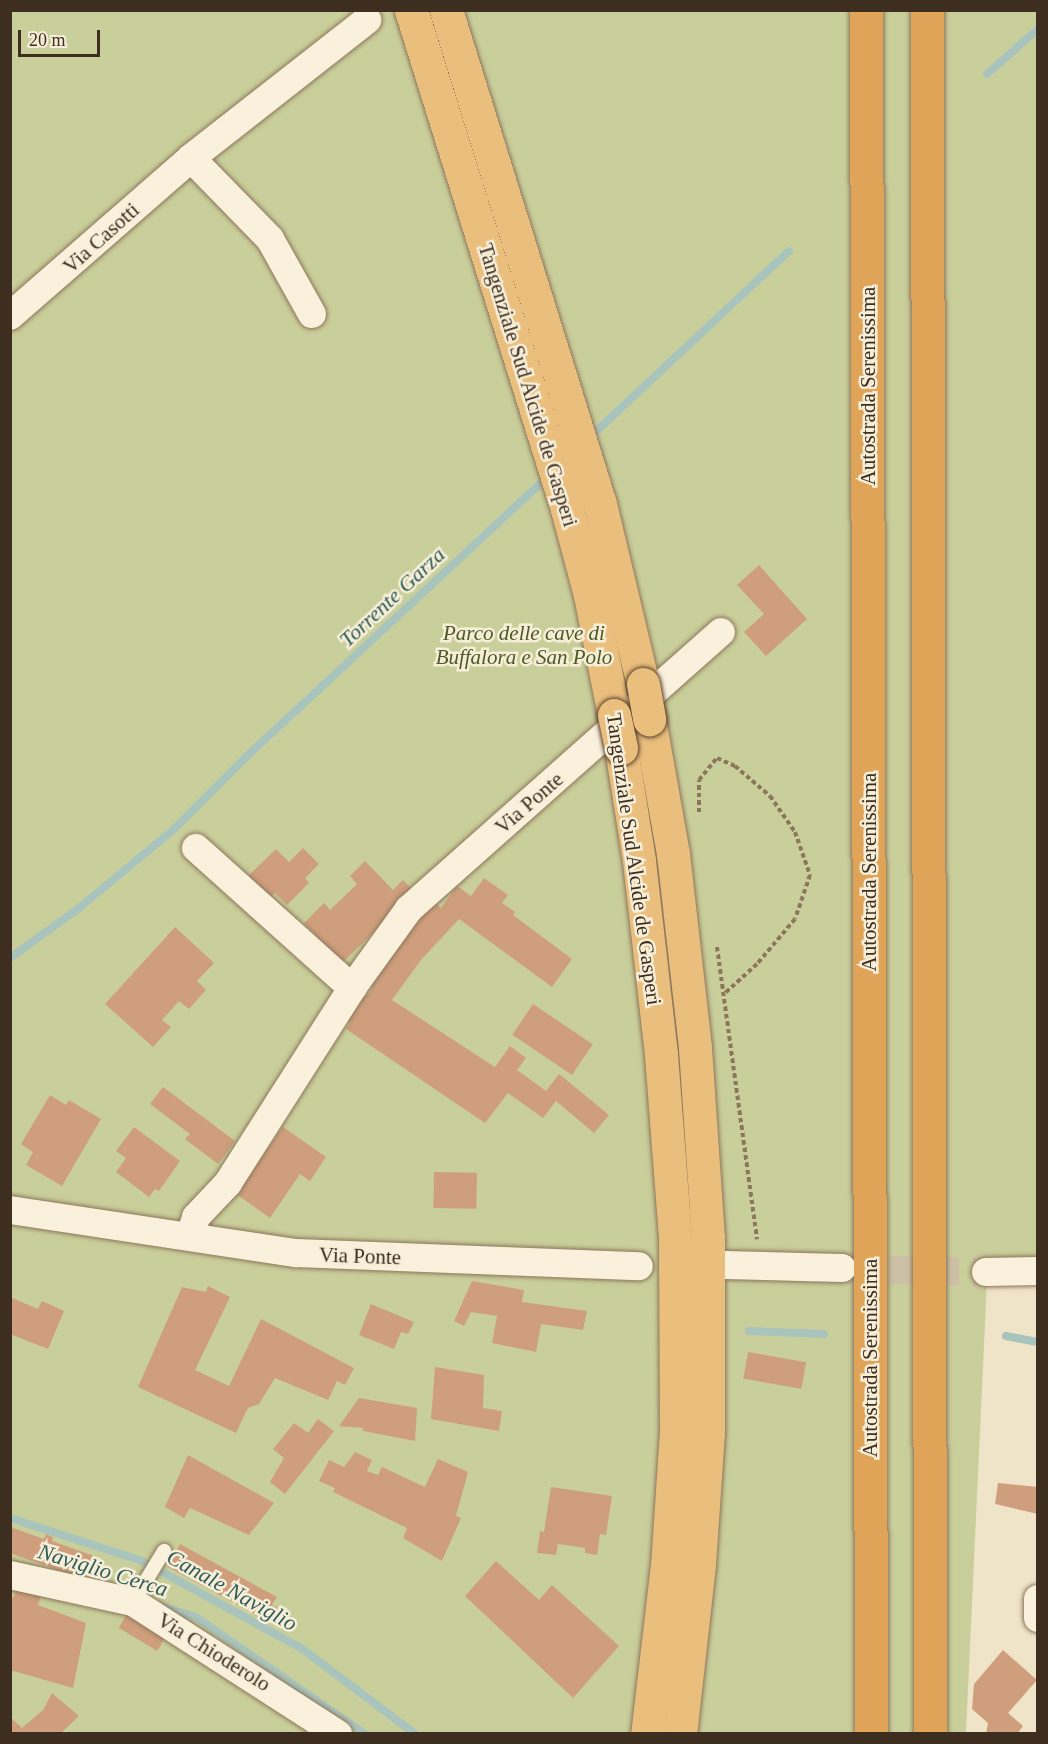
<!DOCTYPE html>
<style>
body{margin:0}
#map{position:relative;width:1048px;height:1744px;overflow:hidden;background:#f0e4c8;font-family:Georgia,serif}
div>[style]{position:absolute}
.green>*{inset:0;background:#c9cf9b}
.stream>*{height:8px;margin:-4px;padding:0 4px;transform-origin:4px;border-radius:4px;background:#a9c4bc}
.building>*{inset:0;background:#cf9f7d;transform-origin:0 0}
.minor-tunnel>*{height:28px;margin-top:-14px;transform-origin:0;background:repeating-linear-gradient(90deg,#ccc0a6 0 28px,transparent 0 42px)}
.path>*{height:4px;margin-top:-2px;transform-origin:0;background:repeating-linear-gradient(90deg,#8d765c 0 4.5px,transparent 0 7.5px)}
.roads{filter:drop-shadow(0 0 2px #8d765c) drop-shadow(0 0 2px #8d765c)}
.service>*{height:14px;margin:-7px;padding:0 7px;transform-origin:7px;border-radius:7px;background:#faf1dc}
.minor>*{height:28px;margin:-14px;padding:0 14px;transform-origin:14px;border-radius:14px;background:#faf1dc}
.trunk>*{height:33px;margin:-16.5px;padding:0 16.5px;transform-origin:16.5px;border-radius:16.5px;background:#eabe7c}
.motorway>*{height:33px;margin:-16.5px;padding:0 16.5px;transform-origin:16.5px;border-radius:16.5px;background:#e0a458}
.bridges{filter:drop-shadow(0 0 2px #5b4430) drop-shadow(0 0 2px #5b4430)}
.trunk-bridge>*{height:33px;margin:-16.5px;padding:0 16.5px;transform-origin:16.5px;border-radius:16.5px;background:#eabe7c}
span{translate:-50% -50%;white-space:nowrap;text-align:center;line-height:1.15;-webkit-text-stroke:5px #f7eed8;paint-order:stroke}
.street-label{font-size:21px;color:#3d2e20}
.park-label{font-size:21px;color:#4d5a26;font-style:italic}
.water-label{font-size:22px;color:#2f5d5a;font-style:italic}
.frame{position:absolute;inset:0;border:12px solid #3d2e20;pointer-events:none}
.scale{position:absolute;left:18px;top:30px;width:82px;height:27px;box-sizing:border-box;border:3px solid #3d2e20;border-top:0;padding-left:8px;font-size:18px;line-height:21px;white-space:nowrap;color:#3d2e20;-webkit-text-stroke:4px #f7eed8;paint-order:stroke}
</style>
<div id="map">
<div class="green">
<i style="clip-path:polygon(11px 11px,1037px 11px,1038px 1285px,987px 1280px,966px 1733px,11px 1734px)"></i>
</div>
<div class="stream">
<i style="left:987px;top:74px;width:68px;rotate:-41.4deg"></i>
<i style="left:588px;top:439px;width:275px;rotate:-43.1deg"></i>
<i style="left:10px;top:958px;width:85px;rotate:-35.9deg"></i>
<i style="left:79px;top:908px;width:122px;rotate:-39.7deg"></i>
<i style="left:173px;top:830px;width:103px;rotate:-45deg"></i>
<i style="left:246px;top:757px;width:413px;rotate:-42.9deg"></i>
<i style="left:749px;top:1331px;width:75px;rotate:2.3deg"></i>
<i style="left:1006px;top:1336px;width:33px;rotate:11deg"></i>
<i style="left:10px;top:1518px;width:139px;rotate:18deg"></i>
<i style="left:142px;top:1561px;width:181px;rotate:28.7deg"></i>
<i style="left:301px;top:1648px;width:143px;rotate:37deg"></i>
<i style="left:163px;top:1607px;width:34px;rotate:17deg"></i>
<i style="left:196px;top:1617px;width:206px;rotate:34.7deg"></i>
</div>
<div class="building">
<i style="clip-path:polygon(759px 565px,807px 619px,766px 656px,744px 632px,764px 614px,737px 585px)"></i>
<i style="clip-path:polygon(303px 848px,319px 864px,305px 878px,309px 883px,287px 905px,275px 893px,268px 899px,247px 877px,276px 849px,289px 862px)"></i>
<i style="clip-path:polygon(365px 861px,393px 890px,403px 880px,415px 892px,342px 963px,304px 923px,324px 903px,330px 910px,357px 884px,350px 876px)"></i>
<i style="clip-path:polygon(484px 878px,508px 895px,502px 903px,515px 912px,513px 915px,572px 959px,552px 987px,459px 919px,421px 960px,392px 1000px,495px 1067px,510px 1046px,526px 1058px,517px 1070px,546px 1091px,559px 1074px,609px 1115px,594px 1133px,556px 1101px,543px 1118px,508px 1093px,485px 1123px,346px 1029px,350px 1023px,345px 1019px,363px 992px,368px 995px,372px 988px,367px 985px,433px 901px,441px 908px,457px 886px,471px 896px)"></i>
<i style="clip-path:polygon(175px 927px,214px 963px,197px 981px,206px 990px,189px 1009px,179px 1001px,162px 1020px,171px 1027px,153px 1047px,105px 1004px)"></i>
<i style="left:533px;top:1004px;width:72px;height:37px;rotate:34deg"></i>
<i style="clip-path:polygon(163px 1087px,235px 1141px,218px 1164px,185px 1139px,190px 1134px,150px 1104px)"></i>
<i style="clip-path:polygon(50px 1095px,66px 1105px,69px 1100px,101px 1119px,62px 1186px,26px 1165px,33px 1152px,21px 1144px)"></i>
<i style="clip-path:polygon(134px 1127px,180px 1161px,159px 1191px,155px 1189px,149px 1197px,116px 1172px,126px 1158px,116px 1151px)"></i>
<i style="clip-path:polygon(283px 1127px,326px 1157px,310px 1181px,300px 1174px,270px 1218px,236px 1194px)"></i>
<i style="left:434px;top:1172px;width:43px;height:36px;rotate:1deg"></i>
<i style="clip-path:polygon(472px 1281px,524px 1290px,522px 1302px,587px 1311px,583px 1330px,541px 1324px,536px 1352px,492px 1343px,497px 1316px,471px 1312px,464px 1326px,454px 1321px)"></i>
<i style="clip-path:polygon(208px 1286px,230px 1297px,195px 1370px,229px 1386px,261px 1319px,354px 1368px,345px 1385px,337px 1381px,328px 1400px,275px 1378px,259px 1404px,248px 1408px,236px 1433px,138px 1387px,182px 1287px,206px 1292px)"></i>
<i style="clip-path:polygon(10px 1297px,38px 1309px,42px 1301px,64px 1311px,48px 1349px,10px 1334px)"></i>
<i style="clip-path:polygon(371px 1304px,414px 1322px,408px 1334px,401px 1332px,394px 1349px,359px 1335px)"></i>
<i style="left:748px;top:1352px;width:59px;height:27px;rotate:10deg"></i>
<i style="clip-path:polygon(435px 1367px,484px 1375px,483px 1408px,502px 1411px,499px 1431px,431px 1419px)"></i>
<i style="clip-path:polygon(359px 1398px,417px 1408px,415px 1441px,363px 1431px,363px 1428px,339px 1426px)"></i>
<i style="clip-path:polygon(318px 1419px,334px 1431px,285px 1494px,270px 1482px,284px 1458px,273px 1449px,294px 1423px,308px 1433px)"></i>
<i style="clip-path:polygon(355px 1452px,372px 1460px,367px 1471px,378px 1475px,382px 1467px,425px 1487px,438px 1459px,468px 1472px,456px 1516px,461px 1518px,442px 1561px,403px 1538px,407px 1528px,333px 1492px,335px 1488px,319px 1481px,329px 1460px,344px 1467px)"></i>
<i style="clip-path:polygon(188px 1455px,274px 1503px,249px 1535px,190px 1508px,184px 1518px,165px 1507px)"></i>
<i style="clip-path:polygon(998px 1483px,1038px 1487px,1038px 1514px,995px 1504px)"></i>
<i style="clip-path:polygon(551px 1487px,612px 1496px,606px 1535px,600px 1534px,597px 1555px,585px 1553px,585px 1548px,558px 1544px,556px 1555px,537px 1553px,540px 1531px,544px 1532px)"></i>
<i style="clip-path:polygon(10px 1527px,44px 1539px,46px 1534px,53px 1537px,52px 1541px,94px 1556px,85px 1580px,10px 1553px)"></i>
<i style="clip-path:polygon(180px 1544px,277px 1597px,272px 1605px,286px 1612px,279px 1627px,168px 1567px)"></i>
<i style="clip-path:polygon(496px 1561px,539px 1600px,552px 1585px,619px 1646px,573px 1698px,465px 1596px)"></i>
<i style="clip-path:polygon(17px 1582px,43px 1588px,38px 1605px,86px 1623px,73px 1688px,10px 1670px,10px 1597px,14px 1597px)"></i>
<i style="left:130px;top:1609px;width:45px;height:22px;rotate:31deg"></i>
<i style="clip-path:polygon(1003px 1650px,1037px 1680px,1008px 1713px,1023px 1726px,1017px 1734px,986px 1734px,988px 1723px,972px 1709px,974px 1684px)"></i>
<i style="clip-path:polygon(52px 1693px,79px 1716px,60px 1734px,10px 1734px,10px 1717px,22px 1728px,43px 1710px)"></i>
</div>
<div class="minor-tunnel">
<i style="left:847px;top:1269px;width:139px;rotate:1.2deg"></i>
</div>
<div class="path">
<i style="left:699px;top:812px;width:32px;rotate:-90deg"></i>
<i style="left:699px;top:780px;width:28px;rotate:-51deg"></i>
<i style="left:717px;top:758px;width:20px;rotate:24deg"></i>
<i style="left:735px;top:766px;width:46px;rotate:40.6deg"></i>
<i style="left:770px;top:796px;width:44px;rotate:55.2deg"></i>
<i style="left:795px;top:832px;width:46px;rotate:70.8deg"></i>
<i style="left:810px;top:875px;width:46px;rotate:108.8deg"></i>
<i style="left:795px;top:919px;width:59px;rotate:130.2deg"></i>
<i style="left:757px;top:964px;width:45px;rotate:137.7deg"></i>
<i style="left:717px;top:947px;width:295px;rotate:82.2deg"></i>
</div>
<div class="roads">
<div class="service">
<i style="left:133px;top:1602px;width:60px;rotate:-58.7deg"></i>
</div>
<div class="minor">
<i style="left:191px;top:158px;width:113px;rotate:45.7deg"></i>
<i style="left:270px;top:239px;width:86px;rotate:60.8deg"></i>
<i style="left:10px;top:316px;width:240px;rotate:-41.1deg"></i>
<i style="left:191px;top:158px;width:224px;rotate:-38.1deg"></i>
<i style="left:196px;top:848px;width:210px;rotate:41.9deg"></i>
<i style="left:10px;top:1210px;width:289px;rotate:8.6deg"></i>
<i style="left:296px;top:1253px;width:343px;rotate:2.2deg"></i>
<i style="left:190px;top:1236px;width:20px;rotate:-72deg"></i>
<i style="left:196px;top:1217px;width:47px;rotate:-46.7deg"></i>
<i style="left:228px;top:1183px;width:231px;rotate:-57.5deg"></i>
<i style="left:352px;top:988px;width:97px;rotate:-54.2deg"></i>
<i style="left:409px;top:909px;width:417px;rotate:-41.6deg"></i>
<i style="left:726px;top:1265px;width:116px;rotate:1.5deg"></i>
<i style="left:986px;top:1272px;width:52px;rotate:-1.1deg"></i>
<i style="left:10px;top:1575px;width:126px;rotate:12.4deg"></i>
<i style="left:133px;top:1602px;width:244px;rotate:32.8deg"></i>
<i style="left:1038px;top:1599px;width:19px;rotate:90deg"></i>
</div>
<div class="trunk">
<i style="left:411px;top:10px;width:523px;rotate:72.64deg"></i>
<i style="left:567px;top:509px;width:89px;rotate:75deg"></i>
<i style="left:590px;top:595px;width:122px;rotate:78.7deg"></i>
<i style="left:446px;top:10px;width:517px;rotate:72.69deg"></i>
<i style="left:600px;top:504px;width:185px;rotate:76.6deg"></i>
<i style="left:649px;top:719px;width:137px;rotate:79.9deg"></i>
<i style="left:673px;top:854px;width:195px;rotate:83.5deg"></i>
<i style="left:695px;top:1048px;width:190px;rotate:86.1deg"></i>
<i style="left:708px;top:1238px;width:194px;rotate:90deg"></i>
<i style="left:708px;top:1432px;width:133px;rotate:93.9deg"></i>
<i style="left:699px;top:1565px;width:170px;rotate:96.4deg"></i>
<i style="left:621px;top:748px;width:114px;rotate:80.9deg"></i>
<i style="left:639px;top:861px;width:195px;rotate:83.5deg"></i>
<i style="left:661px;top:1055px;width:185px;rotate:85.6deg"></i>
<i style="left:675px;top:1239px;width:192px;rotate:89.7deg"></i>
<i style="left:676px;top:1431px;width:134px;rotate:93.8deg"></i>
<i style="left:667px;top:1565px;width:170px;rotate:96.7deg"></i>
</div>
<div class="motorway">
<i style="left:866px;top:10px;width:1724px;rotate:89.83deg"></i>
<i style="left:927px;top:10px;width:1724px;rotate:89.9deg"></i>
</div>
</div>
<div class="bridges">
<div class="trunk-bridge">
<i style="left:643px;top:684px;width:36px;rotate:80deg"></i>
<i style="left:614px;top:715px;width:34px;rotate:78deg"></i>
</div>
</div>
<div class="street-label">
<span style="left:101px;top:238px;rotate:-42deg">Via Casotti</span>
<span style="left:528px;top:385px;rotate:73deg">Tangenziale Sud Alcide de Gasperi</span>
<span style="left:868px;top:386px;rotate:-90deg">Autostrada Serenissima</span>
<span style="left:529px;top:803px;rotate:-41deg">Via Ponte</span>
<span style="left:634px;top:859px;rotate:82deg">Tangenziale Sud Alcide de Gasperi</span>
<span style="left:869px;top:872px;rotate:-90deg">Autostrada Serenissima</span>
<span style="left:360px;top:1256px;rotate:2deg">Via Ponte</span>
<span style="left:870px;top:1358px;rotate:-90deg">Autostrada Serenissima</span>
<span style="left:214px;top:1652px;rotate:32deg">Via Chioderolo</span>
</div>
<div class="park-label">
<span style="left:524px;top:645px">Parco delle cave di<br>Buffalora e San Polo</span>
</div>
<div class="water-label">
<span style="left:392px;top:597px;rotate:-43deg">Torrente Garza</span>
<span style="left:103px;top:1570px;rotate:17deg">Naviglio Cerca</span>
<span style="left:232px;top:1590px;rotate:29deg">Canale Naviglio</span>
</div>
<div class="frame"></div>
<div class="scale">20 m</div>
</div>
